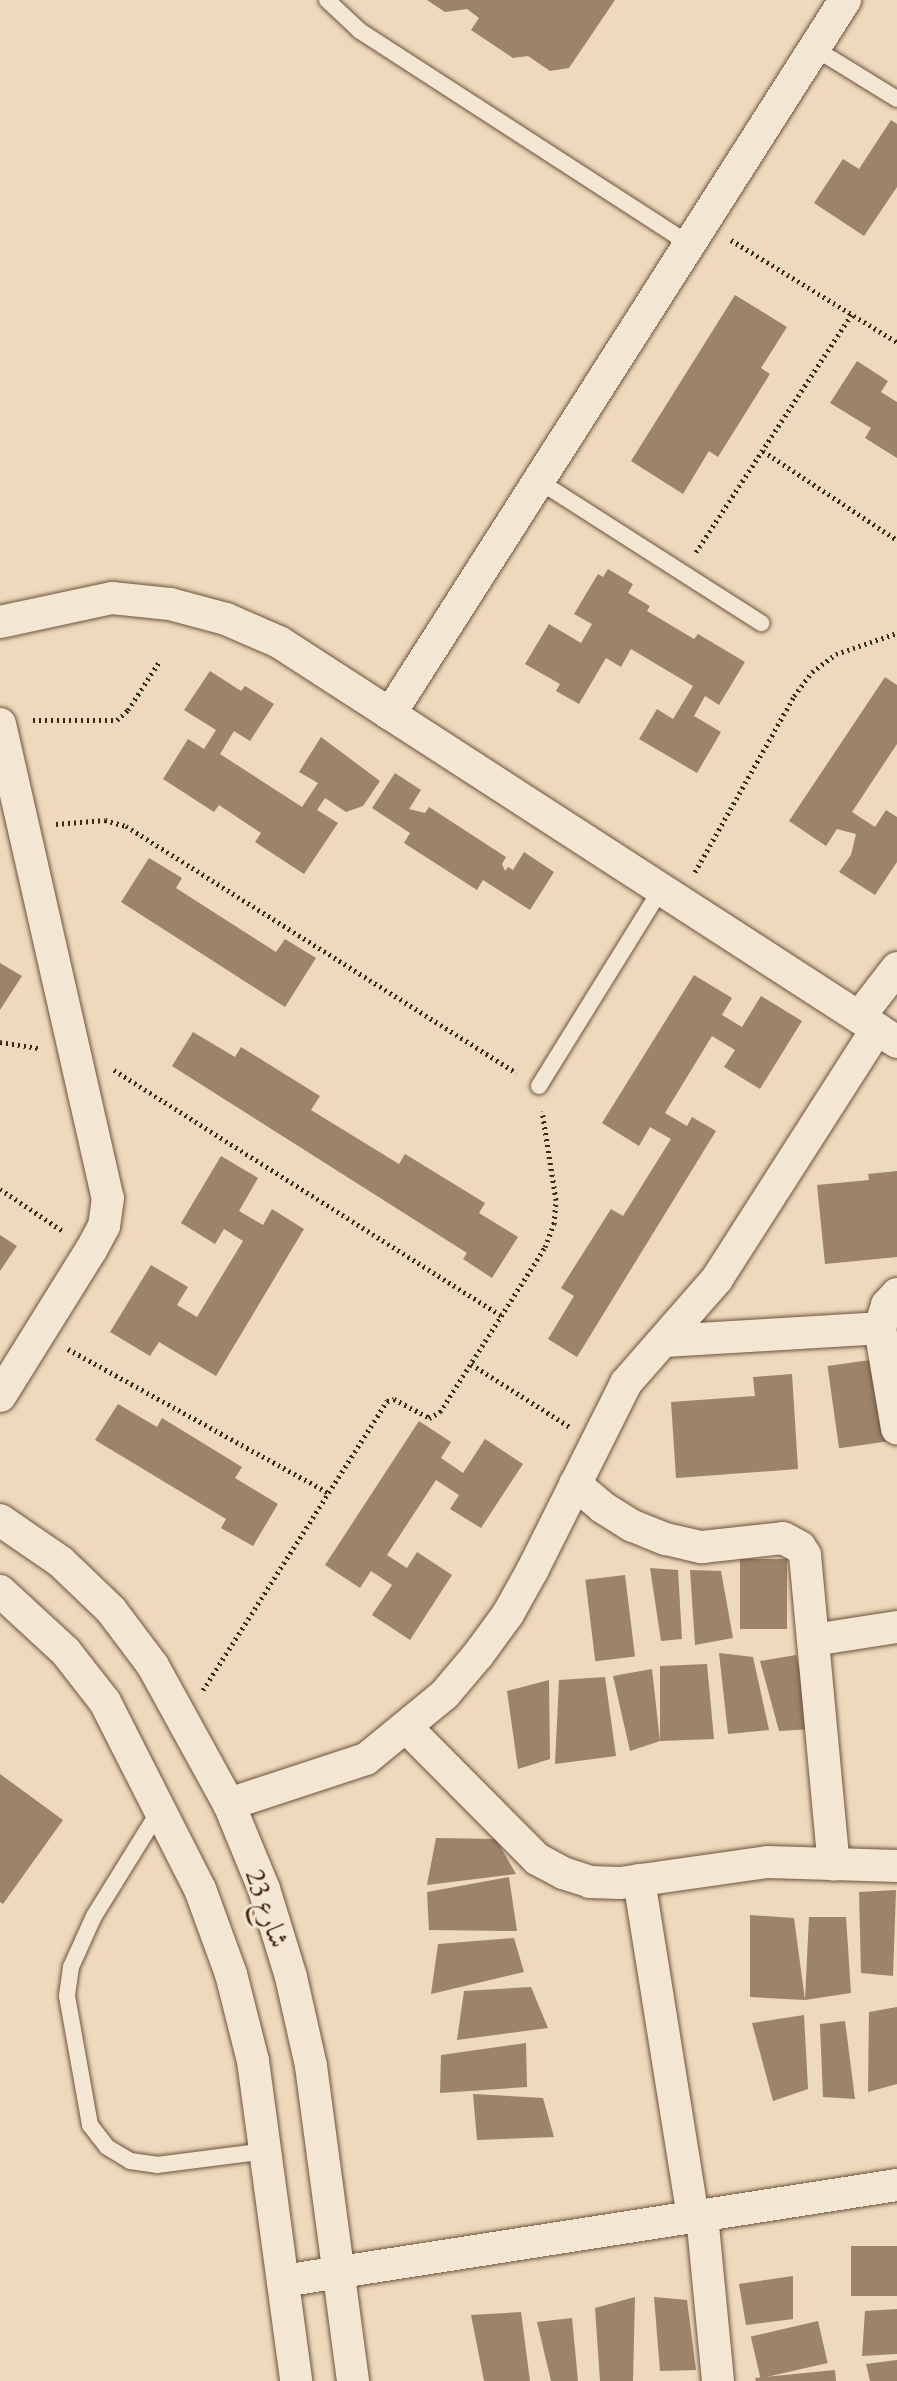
<!DOCTYPE html>
<meta charset="utf-8">
<style>
body{margin:0}
#map{position:relative;width:897px;height:2381px;overflow:hidden;background:#edd9bb;font-family:"EB Garamond",Amiri,serif}
div>[style]{position:absolute}
.building>*{inset:0;background:#9c836a;transform-origin:0 0}
.path>*{height:5px;margin-top:-2.5px;transform-origin:0;background:repeating-linear-gradient(90deg,#442512 0 2px,transparent 0 6px)}
.roads{filter:drop-shadow(0 0 2px #6e523c) drop-shadow(0 0 2px #6e523c)}
.service>*{height:16px;margin:-8px;padding:0 8px;transform-origin:8px;border-radius:8px;background:#f3e6d3}
.minor>*{height:32px;margin:-16px;padding:0 16px;transform-origin:16px;border-radius:16px;background:#f3e6d3}
span{translate:-50% -50%;white-space:nowrap;text-align:center;line-height:1.15;-webkit-text-stroke:6px #f3e6d3;paint-order:stroke}
.street-label{font-size:28px;color:#442512}
</style>
<div id="map">
<div class="building">
<i style="clip-path:polygon(427px 0,615px 0,569px 68px,550px 71px,528px 56px,513px 58px,471px 30px,479px 18px,467px 9px,445px 12px)"></i>
<i style="clip-path:polygon(891px 120px,897px 124px,897px 187px,864px 236px,814px 203px,843px 159px,859px 169px)"></i>
<i style="clip-path:polygon(735px 295px,787px 327px,761px 368px,770px 374px,718px 457px,709px 451px,683px 494px,631px 461px)"></i>
<i style="clip-path:polygon(857px 361px,888px 381px,881px 392px,897px 402px,897px 458px,865px 438px,871px 428px,830px 403px)"></i>
<i style="clip-path:polygon(608px 569px,633px 584px,628px 593px,650px 606px,647px 611px,694px 639px,698px 634px,745px 662px,719px 705px,705px 696px,694px 716px,721px 732px,697px 773px,639px 739px,657px 709px,673px 719px,693px 686px,631px 649px,621px 667px,606px 658px,579px 704px,556px 691px,560px 684px,525px 664px,549px 624px,581px 643px,592px 624px,574px 614px,598px 574px,603px 577px)"></i>
<i style="clip-path:polygon(210px 671px,241px 691px,245px 686px,274px 704px,250px 741px,234px 731px,220px 754px,302px 807px,318px 783px,299px 772px,321px 737px,380px 781px,363px 806px,346px 812px,325px 798px,317px 810px,338px 823px,304px 874px,255px 842px,261px 833px,219px 805px,214px 812px,163px 779px,188px 739px,204px 749px,216px 730px,184px 710px)"></i>
<i style="clip-path:polygon(885px 677px,897px 685px,897px 744px,852px 812px,875px 827px,886px 810px,897px 817px,897px 862px,875px 895px,839px 872px,851px 855px,856px 834px,837px 829px,826px 846px,789px 821px)"></i>
<i style="clip-path:polygon(395px 773px,421px 790px,409px 809px,425px 813px,429px 807px,506px 857px,502px 864px,505px 871px,508px 867px,513px 870px,524px 852px,554px 872px,530px 910px,483px 880px,477px 890px,404px 843px,410px 833px,372px 808px)"></i>
<i style="clip-path:polygon(149px 858px,182px 878px,176px 888px,276px 952px,285px 939px,316px 958px,285px 1007px,121px 902px)"></i>
<i style="clip-path:polygon(0 963px,22px 976px,0 1010px)"></i>
<i style="clip-path:polygon(694px 975px,732px 998px,722px 1015px,742px 1027px,761px 996px,802px 1021px,760px 1089px,724px 1067px,735px 1050px,712px 1036px,665px 1113px,687px 1126px,692px 1117px,716px 1131px,577px 1357px,548px 1339px,574px 1296px,561px 1288px,611px 1209px,623px 1216px,671px 1139px,650px 1127px,639px 1146px,602px 1123px)"></i>
<i style="clip-path:polygon(193px 1032px,235px 1057px,241px 1047px,320px 1096px,311px 1110px,399px 1164px,405px 1154px,485px 1203px,479px 1213px,518px 1237px,492px 1278px,463px 1259px,467px 1253px,172px 1066px)"></i>
<i style="clip-path:polygon(221px 1156px,258px 1178px,239px 1211px,263px 1225px,272px 1209px,304px 1229px,216px 1376px,159px 1342px,150px 1356px,110px 1332px,151px 1265px,188px 1287px,177px 1305px,197px 1317px,243px 1241px,224px 1229px,215px 1244px,181px 1223px)"></i>
<i style="clip-path:polygon(897px 1171px,897px 1257px,825px 1264px,817px 1185px,869px 1180px,868px 1174px)"></i>
<i style="clip-path:polygon(0 1235px,17px 1246px,0 1271px)"></i>
<i style="left:877px;top:1359px;width:83px;height:50px;rotate:82deg"></i>
<i style="clip-path:polygon(792px 1374px,798px 1469px,676px 1478px,671px 1402px,755px 1396px,753px 1377px)"></i>
<i style="clip-path:polygon(118px 1404px,157px 1427px,162px 1418px,242px 1467px,235px 1478px,278px 1504px,253px 1546px,221px 1528px,226px 1519px,95px 1440px)"></i>
<i style="clip-path:polygon(419px 1421px,451px 1442px,441px 1458px,463px 1473px,485px 1439px,523px 1464px,481px 1528px,450px 1509px,459px 1495px,436px 1480px,387px 1555px,407px 1568px,417px 1552px,452px 1575px,410px 1640px,372px 1615px,392px 1585px,371px 1571px,360px 1588px,325px 1565px)"></i>
<i style="left:740px;top:1559px;width:47px;height:70px"></i>
<i style="clip-path:polygon(650px 1568px,678px 1570px,682px 1639px,661px 1641px)"></i>
<i style="clip-path:polygon(690px 1570px,721px 1571px,733px 1638px,695px 1645px)"></i>
<i style="left:625px;top:1575px;width:82px;height:40px;rotate:83deg"></i>
<i style="clip-path:polygon(719px 1653px,753px 1657px,769px 1730px,728px 1734px)"></i>
<i style="clip-path:polygon(796px 1655px,812px 1729px,779px 1731px,760px 1661px)"></i>
<i style="clip-path:polygon(707px 1664px,714px 1739px,660px 1741px,630px 1751px,613px 1676px,652px 1669px,660px 1741px,660px 1666px)"></i>
<i style="clip-path:polygon(605px 1677px,616px 1756px,555px 1764px,559px 1680px)"></i>
<i style="clip-path:polygon(549px 1680px,550px 1759px,518px 1769px,507px 1691px)"></i>
<i style="clip-path:polygon(0 1774px,63px 1820px,3px 1904px,0 1902px)"></i>
<i style="clip-path:polygon(436px 1838px,496px 1839px,516px 1874px,427px 1885px)"></i>
<i style="clip-path:polygon(509px 1877px,517px 1931px,429px 1930px,427px 1892px)"></i>
<i style="clip-path:polygon(896px 1890px,893px 1976px,861px 1973px,859px 1892px)"></i>
<i style="clip-path:polygon(750px 1915px,794px 1918px,805px 2000px,750px 1997px)"></i>
<i style="clip-path:polygon(809px 1917px,846px 1917px,851px 1993px,805px 2000px)"></i>
<i style="clip-path:polygon(514px 1938px,524px 1972px,431px 1994px,438px 1944px)"></i>
<i style="clip-path:polygon(531px 1987px,548px 2028px,457px 2040px,464px 1991px)"></i>
<i style="clip-path:polygon(897px 2007px,897px 2084px,868px 2092px,869px 2012px)"></i>
<i style="clip-path:polygon(804px 2015px,808px 2089px,773px 2101px,752px 2023px)"></i>
<i style="clip-path:polygon(845px 2021px,855px 2099px,823px 2097px,820px 2024px)"></i>
<i style="clip-path:polygon(526px 2043px,527px 2087px,440px 2093px,441px 2055px)"></i>
<i style="clip-path:polygon(473px 2094px,543px 2098px,554px 2137px,477px 2140px)"></i>
<i style="left:897px;top:2246px;width:50px;height:46px;rotate:90deg"></i>
<i style="clip-path:polygon(793px 2276px,793px 2319px,746px 2325px,739px 2284px)"></i>
<i style="clip-path:polygon(635px 2297px,633px 2381px,600px 2381px,595px 2308px)"></i>
<i style="clip-path:polygon(654px 2297px,687px 2300px,696px 2370px,660px 2371px)"></i>
<i style="clip-path:polygon(897px 2309px,897px 2354px,862px 2356px,865px 2311px)"></i>
<i style="clip-path:polygon(521px 2312px,530px 2381px,484px 2381px,471px 2315px)"></i>
<i style="clip-path:polygon(572px 2318px,578px 2381px,551px 2381px,537px 2322px)"></i>
<i style="left:818px;top:2321px;width:43px;height:69px;rotate:77deg"></i>
<i style="clip-path:polygon(897px 2360px,897px 2381px,870px 2381px,866px 2364px)"></i>
<i style="clip-path:polygon(835px 2370px,836px 2381px,756px 2381px,755px 2378px)"></i>
</div>
<div class="path">
<i style="left:731px;top:240px;width:195px;rotate:31.6deg"></i>
<i style="left:763px;top:451px;width:161px;rotate:33.6deg"></i>
<i style="left:696px;top:552px;width:285px;rotate:-56.8deg"></i>
<i style="left:33px;top:720px;width:84px"></i>
<i style="left:117px;top:720px;width:15px;rotate:-42deg"></i>
<i style="left:128px;top:710px;width:57px;rotate:-57.1deg"></i>
<i style="left:56px;top:824px;width:49px;rotate:-4.7deg"></i>
<i style="left:105px;top:820px;width:22px;rotate:16deg"></i>
<i style="left:126px;top:826px;width:462px;rotate:32.3deg"></i>
<i style="left:695px;top:872px;width:202px;rotate:-60.6deg"></i>
<i style="left:794px;top:696px;width:30px;rotate:-53deg"></i>
<i style="left:812px;top:672px;width:30px;rotate:-37deg"></i>
<i style="left:836px;top:654px;width:65px;rotate:-19deg"></i>
<i style="left:0;top:1042px;width:39px;rotate:9deg"></i>
<i style="left:114px;top:1070px;width:459px;rotate:32.4deg"></i>
<i style="left:0;top:1189px;width:77px;rotate:33.9deg"></i>
<i style="left:68px;top:1349px;width:298px;rotate:28.9deg"></i>
<i style="left:471px;top:1364px;width:117px;rotate:32.5deg"></i>
<i style="left:203px;top:1690px;width:343px;rotate:-57.5deg"></i>
<i style="left:387px;top:1401px;width:7px;rotate:-16deg"></i>
<i style="left:394px;top:1399px;width:40px;rotate:28deg"></i>
<i style="left:429px;top:1418px;width:13px;rotate:-29deg"></i>
<i style="left:440px;top:1412px;width:196px;rotate:-57.5deg"></i>
<i style="left:545px;top:1247px;width:25px;rotate:-69deg"></i>
<i style="left:554px;top:1224px;width:24px;rotate:-85deg"></i>
<i style="left:556px;top:1200px;width:90px;rotate:-98.9deg"></i>
</div>
<div class="roads">
<div class="service">
<i style="left:327px;top:0;width:45px;rotate:43.2deg"></i>
<i style="left:360px;top:31px;width:392px;rotate:32.9deg"></i>
<i style="left:814px;top:48px;width:97px;rotate:31.6deg"></i>
<i style="left:539px;top:481px;width:264px;rotate:32.6deg"></i>
<i style="left:539px;top:1086px;width:232px;rotate:-58.2deg"></i>
<i style="left:161px;top:1808px;width:127px;rotate:121.8deg"></i>
<i style="left:94px;top:1916px;width:56px;rotate:114.3deg"></i>
<i style="left:71px;top:1967px;width:29px;rotate:98deg"></i>
<i style="left:67px;top:1996px;width:131px;rotate:79.9deg"></i>
<i style="left:90px;top:2125px;width:28px;rotate:52deg"></i>
<i style="left:107px;top:2147px;width:27px;rotate:31deg"></i>
<i style="left:130px;top:2161px;width:27px;rotate:8deg"></i>
<i style="left:157px;top:2165px;width:110px;rotate:-7.3deg"></i>
</div>
<div class="minor">
<i style="left:0;top:622px;width:115px;rotate:-12.1deg"></i>
<i style="left:112px;top:598px;width:58px;rotate:5.9deg"></i>
<i style="left:170px;top:604px;width:58px;rotate:15deg"></i>
<i style="left:226px;top:619px;width:58px;rotate:23.5deg"></i>
<i style="left:279px;top:642px;width:736px;rotate:32.91deg"></i>
<i style="left:390px;top:714px;width:847px;rotate:-57.49deg"></i>
<i style="left:0;top:724px;width:486px;rotate:77.2deg"></i>
<i style="left:108px;top:1198px;width:28px;rotate:98deg"></i>
<i style="left:104px;top:1226px;width:27px;rotate:118deg"></i>
<i style="left:91px;top:1250px;width:172px;rotate:121.9deg"></i>
<i style="left:859px;top:1017px;width:62px;rotate:-52.2deg"></i>
<i style="left:897px;top:1294px;width:15px;rotate:132deg"></i>
<i style="left:887px;top:1305px;width:24px;rotate:107deg"></i>
<i style="left:880px;top:1328px;width:102px;rotate:80.4deg"></i>
<i style="left:664px;top:1341px;width:216px;rotate:-3.4deg"></i>
<i style="left:575px;top:1484px;width:35px;rotate:40deg"></i>
<i style="left:602px;top:1507px;width:36px;rotate:32deg"></i>
<i style="left:633px;top:1526px;width:35px;rotate:22deg"></i>
<i style="left:666px;top:1539px;width:37px;rotate:13deg"></i>
<i style="left:702px;top:1547px;width:81px;rotate:-6.3deg"></i>
<i style="left:783px;top:1538px;width:19px;rotate:28deg"></i>
<i style="left:800px;top:1547px;width:9px;rotate:58deg"></i>
<i style="left:805px;top:1555px;width:311px;rotate:84.7deg"></i>
<i style="left:0;top:1520px;width:74px;rotate:34.5deg"></i>
<i style="left:61px;top:1562px;width:69px;rotate:43.8deg"></i>
<i style="left:111px;top:1610px;width:70px;rotate:53.1deg"></i>
<i style="left:153px;top:1666px;width:158px;rotate:61.2deg"></i>
<i style="left:229px;top:1804px;width:92px;rotate:67.6deg"></i>
<i style="left:264px;top:1889px;width:92px;rotate:72.9deg"></i>
<i style="left:291px;top:1977px;width:91px;rotate:77.3deg"></i>
<i style="left:311px;top:2066px;width:318px;rotate:82.4deg"></i>
<i style="left:0;top:1591px;width:90px;rotate:42.7deg"></i>
<i style="left:66px;top:1652px;width:63px;rotate:52deg"></i>
<i style="left:105px;top:1702px;width:210px;rotate:63.1deg"></i>
<i style="left:200px;top:1889px;width:90px;rotate:70deg"></i>
<i style="left:231px;top:1974px;width:90px;rotate:75.8deg"></i>
<i style="left:253px;top:2061px;width:323px;rotate:82.3deg"></i>
<i style="left:813px;top:1640px;width:85px;rotate:-8.8deg"></i>
<i style="left:407px;top:1728px;width:185px;rotate:45.2deg"></i>
<i style="left:537px;top:1859px;width:30px;rotate:28deg"></i>
<i style="left:563px;top:1873px;width:28px;rotate:18deg"></i>
<i style="left:590px;top:1882px;width:30px;rotate:2deg"></i>
<i style="left:620px;top:1883px;width:149px;rotate:-8.1deg"></i>
<i style="left:768px;top:1862px;width:129px;rotate:1.8deg"></i>
<i style="left:229px;top:1804px;width:144px;rotate:-18.2deg"></i>
<i style="left:366px;top:1759px;width:102px;rotate:-39.4deg"></i>
<i style="left:445px;top:1694px;width:51px;rotate:-49.8deg"></i>
<i style="left:478px;top:1655px;width:51px;rotate:-53.8deg"></i>
<i style="left:508px;top:1614px;width:51px;rotate:-60.9deg"></i>
<i style="left:533px;top:1569px;width:208px;rotate:-63.4deg"></i>
<i style="left:626px;top:1383px;width:138px;rotate:-48.8deg"></i>
<i style="left:717px;top:1279px;width:297px;rotate:-57.4deg"></i>
<i style="left:639px;top:1880px;width:341px;rotate:80.9deg"></i>
<i style="left:702px;top:2215px;width:167px;rotate:84.5deg"></i>
<i style="left:283px;top:2281px;width:621px;rotate:-8.89deg"></i>
</div>
</div>
<div class="street-label">
<span style="left:268px;top:1908px;rotate:71deg">شارع 23</span>
</div>
</div>
